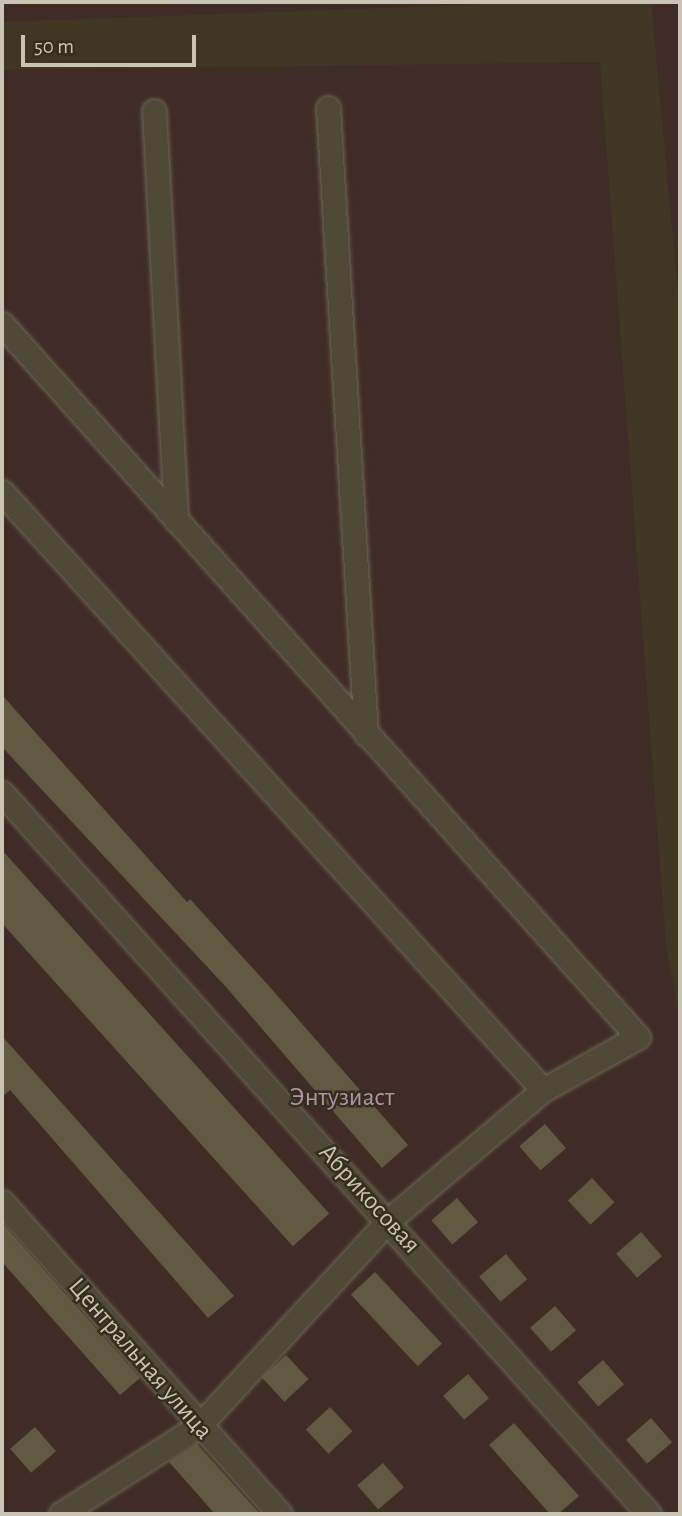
<!DOCTYPE html>
<meta charset="utf-8">
<style>
body{margin:0}
#map{position:relative;width:682px;height:1516px;overflow:hidden;background:#3f3724;font-family:"Alegreya Sans",sans-serif}
div>[style]{position:absolute}
.green>*{inset:0;background:#402c26}
.building>*{inset:0;background:#615942;transform-origin:0 0}
.roads{filter:drop-shadow(0 0 2px #6d6756) drop-shadow(0 0 2px #6d6756)}
.minor>*{height:23px;margin:-11.5px;padding:0 11.5px;transform-origin:11.5px;border-radius:11.5px;background:#4f4938}
span{translate:-50% -50%;white-space:nowrap;text-align:center;line-height:1.15;-webkit-text-stroke:5px #342e1d;paint-order:stroke}
.park-label{font-size:26px;color:#b58fa7}
.street-label{font-size:26px;color:#cac4b4}
.frame{position:absolute;inset:0;border:4px solid #cac4b4;pointer-events:none}
.scale{position:absolute;left:21px;top:35px;width:175px;height:32px;box-sizing:border-box;border:4px solid #cac4b4;border-top:0;padding-left:9px;font-size:21px;line-height:24px;white-space:nowrap;color:#cac4b4;-webkit-text-stroke:5px #342e1d;paint-order:stroke}
</style>
<div id="map">
<div class="green">
<i style="clip-path:polygon(2px 2px,554px 2px,2px 22px)"></i>
<i style="clip-path:polygon(651px 2px,680px 2px,680px 314px)"></i>
<i style="clip-path:polygon(600px 62px,666px 945px,680px 1018px,680px 1514px,2px 1514px,2px 70px)"></i>
</div>
<div class="building">
<i style="clip-path:polygon(2px 695px,187px 902px,190px 899px,269px 986px,408px 1145px,382px 1168px,226px 987px,2px 747px)"></i>
<i style="left:2px;top:850px;width:489px;height:49px;rotate:48deg"></i>
<i style="clip-path:polygon(2px 1036px,234px 1296px,208px 1318px,10px 1090px,2px 1097px)"></i>
<i style="left:545px;top:1124px;width:32px;height:34px;rotate:49deg"></i>
<i style="left:592px;top:1178px;width:33px;height:33px;rotate:47deg"></i>
<i style="left:457px;top:1198px;width:32px;height:34px;rotate:49deg"></i>
<i style="clip-path:polygon(2px 1223px,140px 1378px,120px 1395px,2px 1262px)"></i>
<i style="left:641px;top:1232px;width:32px;height:33px;rotate:49deg"></i>
<i style="left:506px;top:1254px;width:33px;height:35px;rotate:50deg"></i>
<i style="left:375px;top:1272px;width:98px;height:33px;rotate:47deg"></i>
<i style="left:555px;top:1306px;width:32px;height:33px;rotate:49deg"></i>
<i style="left:286px;top:1355px;width:33px;height:33px;rotate:47deg"></i>
<i style="left:603px;top:1360px;width:32px;height:34px;rotate:49deg"></i>
<i style="left:468px;top:1374px;width:32px;height:33px;rotate:49deg"></i>
<i style="left:330px;top:1407px;width:33px;height:33px;rotate:47deg"></i>
<i style="left:651px;top:1418px;width:32px;height:33px;rotate:49deg"></i>
<i style="clip-path:polygon(514px 1423px,579px 1496px,558px 1514px,550px 1514px,489px 1445px)"></i>
<i style="left:35px;top:1427px;width:32px;height:33px;rotate:49deg"></i>
<i style="clip-path:polygon(197px 1444px,260px 1514px,215px 1514px,169px 1462px)"></i>
<i style="left:383px;top:1463px;width:32px;height:34px;rotate:49deg"></i>
</div>
<div class="roads">
<div class="minor">
<i style="left:328px;top:108px;width:627px;rotate:86.53deg"></i>
<i style="left:154px;top:111px;width:410px;rotate:86.9deg"></i>
<i style="left:2px;top:324px;width:955px;rotate:48.27deg"></i>
<i style="left:638px;top:1037px;width:109px;rotate:150.8deg"></i>
<i style="left:543px;top:1090px;width:202px;rotate:139.8deg"></i>
<i style="left:389px;top:1220px;width:280px;rotate:132.7deg"></i>
<i style="left:199px;top:1426px;width:164px;rotate:147.5deg"></i>
<i style="left:2px;top:492px;width:806px;rotate:47.86deg"></i>
<i style="left:2px;top:793px;width:969px;rotate:48.1deg"></i>
<i style="left:2px;top:1202px;width:418px;rotate:48.3deg"></i>
</div>
</div>
<div class="park-label">
<span style="left:342px;top:1098px">Энтузиаст</span>
</div>
<div class="street-label">
<span style="left:369px;top:1199px;rotate:48deg">Абрикосовая</span>
<span style="left:140px;top:1359px;rotate:49deg">Центральная улица</span>
</div>
<div class="frame"></div>
<div class="scale">50 m</div>
</div>
